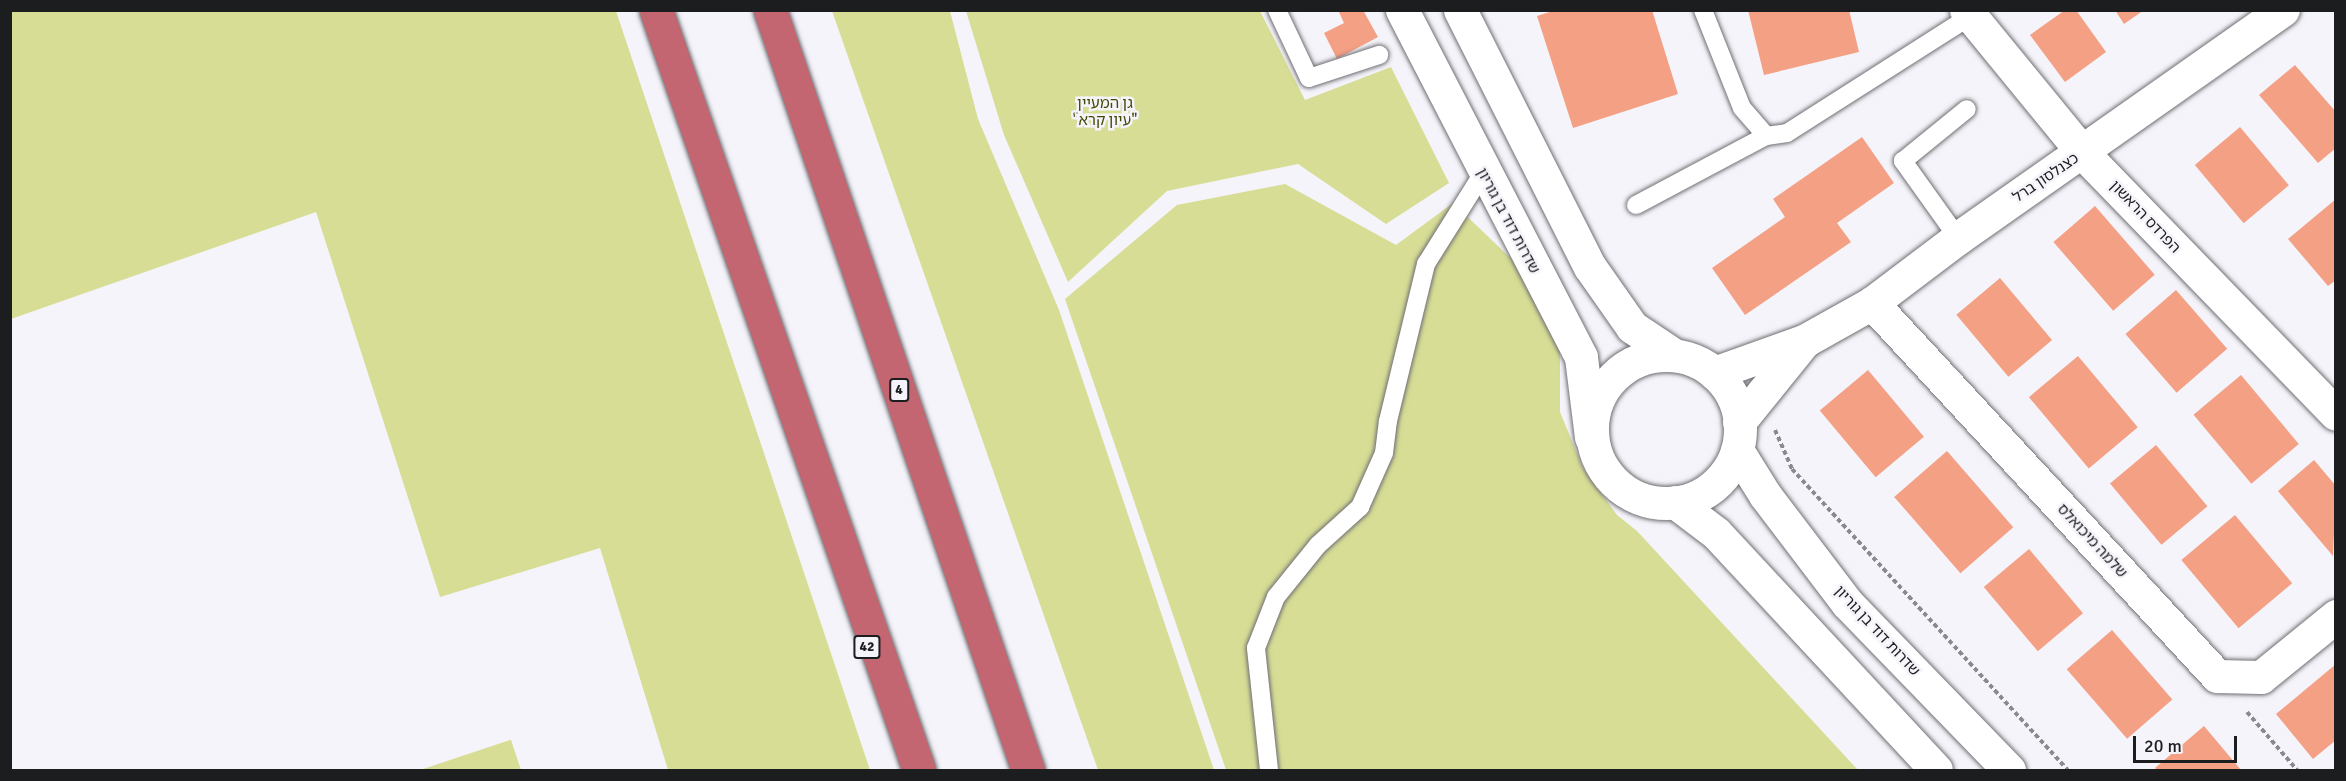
<!DOCTYPE html>
<meta charset="utf-8">
<style>
body{margin:0}
#map{position:relative;width:2346px;height:781px;overflow:hidden;background:#f4f4fa;font-family:Signika,"Noto Sans Hebrew",sans-serif}
div>[style]{position:absolute}
.green>*{inset:0;background:#d8dd95}
.building>*{inset:0;background:#f4a085;transform-origin:0 0}
.path>*{height:4px;margin-top:-2px;transform-origin:0;background:repeating-linear-gradient(90deg,#898a8d 0 4.5px,transparent 0 7.5px)}
.roads{filter:drop-shadow(0 0 2px #6f6f74) drop-shadow(0 0 2px #6f6f74)}
.service>*{height:18px;margin:-9px;padding:0 9px;transform-origin:9px;border-radius:9px;background:#fff}
.minor>*{height:33px;margin:-16.5px;padding:0 16.5px;transform-origin:16.5px;border-radius:16.5px;background:#fff}
.tertiary>*{height:33px;margin:-16.5px;padding:0 16.5px;transform-origin:16.5px;border-radius:16.5px;background:#fff}
.tertiary>.ring{margin:-16.5px;padding:0;box-sizing:content-box;background:none;border:33px solid #fff;border-radius:50%}
.motorway>*{height:33px;margin:-16.5px;padding:0 16.5px;transform-origin:16.5px;border-radius:16.5px;background:#c46671}
span{translate:-50% -50%;white-space:nowrap;text-align:center;line-height:1.15;-webkit-text-stroke:5px #f4f4fa;paint-order:stroke}
.shield-label span{padding:2px 4px;background:#f4f4fa;border:2px solid;border-radius:4px;-webkit-text-stroke-width:0}
.shield-label{font-size:14px;color:#1c1d1e;font-weight:700}
.park-label{font-size:15px;color:#464805}
.street-label{font-size:15px;color:#1c1d1e}
.frame{position:absolute;inset:0;border:12px solid #1c1d1e;pointer-events:none}
.scale{position:absolute;left:2133px;top:736px;width:104px;height:27px;box-sizing:border-box;border:3px solid #1c1d1e;border-top:0;padding-left:8px;font-size:18px;line-height:21px;white-space:nowrap;color:#1c1d1e;-webkit-text-stroke:4px #f4f4fa;paint-order:stroke}
</style>
<div id="map">
<div class="green">
<i style="clip-path:polygon(10px 11px,616px 11px,870px 770px,668px 770px,600px 548px,440px 597px,316px 212px,11px 319px)"></i>
<i style="clip-path:polygon(832px 11px,950px 11px,978px 119px,1059px 310px,1214px 770px,1098px 770px)"></i>
<i style="clip-path:polygon(966px 11px,1260px 11px,1305px 100px,1391px 67px,1449px 183px,1386px 224px,1298px 164px,1167px 191px,1068px 282px,1004px 135px)"></i>
<i style="clip-path:polygon(1285px 184px,1396px 245px,1453px 203px,1523px 270px,1560px 341px,1560px 412px,1583px 468px,1617px 515px,1637px 531px,1858px 770px,1226px 770px,1065px 299px,1177px 205px)"></i>
<i style="clip-path:polygon(511px 740px,521px 770px,420px 770px,510px 740px)"></i>
</div>
<div class="building">
<i style="clip-path:polygon(1338px 10px,1363px 10px,1378px 37px,1337px 59px,1324px 33px,1344px 23px)"></i>
<i style="clip-path:polygon(1556px 10px,1652px 10px,1678px 94px,1573px 128px,1537px 16px)"></i>
<i style="clip-path:polygon(1748px 10px,1849px 10px,1859px 52px,1764px 75px)"></i>
<i style="clip-path:polygon(2065px 10px,2076px 10px,2106px 52px,2065px 82px,2030px 35px)"></i>
<i style="clip-path:polygon(2115px 10px,2144px 10px,2124px 24px)"></i>
<i style="clip-path:polygon(2295px 65px,2336px 112px,2336px 148px,2318px 163px,2259px 95px)"></i>
<i style="left:2240px;top:127px;width:76px;height:59px;rotate:50deg"></i>
<i style="clip-path:polygon(1862px 137px,1894px 183px,1837px 223px,1851px 242px,1745px 315px,1712px 268px,1785px 217px,1773px 199px)"></i>
<i style="clip-path:polygon(2336px 199px,2336px 280px,2328px 286px,2288px 239px)"></i>
<i style="left:2095px;top:206px;width:91px;height:55px;rotate:49deg"></i>
<i style="left:2000px;top:278px;width:81px;height:57px;rotate:50deg"></i>
<i style="left:2176px;top:290px;width:78px;height:67px;rotate:49deg"></i>
<i style="left:2078px;top:356px;width:93px;height:64px;rotate:50deg"></i>
<i style="left:1868px;top:370px;width:87px;height:63px;rotate:50deg"></i>
<i style="left:2241px;top:375px;width:90px;height:62px;rotate:50deg"></i>
<i style="left:2156px;top:445px;width:80px;height:60px;rotate:50deg"></i>
<i style="left:1947px;top:451px;width:101px;height:70px;rotate:49deg"></i>
<i style="clip-path:polygon(2314px 460px,2336px 486px,2333px 556px,2278px 491px)"></i>
<i style="left:2235px;top:515px;width:89px;height:70px;rotate:50deg"></i>
<i style="left:2029px;top:549px;width:84px;height:59px;rotate:50deg"></i>
<i style="left:2112px;top:630px;width:92px;height:60px;rotate:49deg"></i>
<i style="clip-path:polygon(2336px 664px,2336px 740px,2313px 759px,2276px 714px)"></i>
<i style="clip-path:polygon(2204px 726px,2241px 770px,2157px 770px,2155px 768px)"></i>
</div>
<div class="path">
<i style="left:1775px;top:430px;width:43px;rotate:66.4deg"></i>
<i style="left:1792px;top:469px;width:408px;rotate:47.5deg"></i>
<i style="left:2247px;top:712px;width:77px;rotate:49.2deg"></i>
</div>
<div class="roads">
<div class="service">
<i style="left:1277px;top:10px;width:75px;rotate:64.8deg"></i>
<i style="left:1309px;top:78px;width:74px;rotate:-18.2deg"></i>
<i style="left:1703px;top:10px;width:105px;rotate:68.3deg"></i>
<i style="left:1742px;top:108px;width:37px;rotate:49deg"></i>
<i style="left:1766px;top:136px;width:21px;rotate:-8deg"></i>
<i style="left:1787px;top:133px;width:225px;rotate:-32.5deg"></i>
<i style="left:1636px;top:205px;width:147px;rotate:-28deg"></i>
<i style="left:1958px;top:238px;width:95px;rotate:-125.5deg"></i>
<i style="left:1903px;top:161px;width:82px;rotate:-39.1deg"></i>
<i style="left:1269px;top:770px;width:123px;rotate:-96.1deg"></i>
<i style="left:1256px;top:648px;width:55px;rotate:-68.6deg"></i>
<i style="left:1276px;top:597px;width:67px;rotate:-51.1deg"></i>
<i style="left:1318px;top:545px;width:57px;rotate:-42.1deg"></i>
<i style="left:1360px;top:507px;width:59px;rotate:-66deg"></i>
<i style="left:1384px;top:453px;width:32px;rotate:-83deg"></i>
<i style="left:1388px;top:421px;width:162px;rotate:-76.4deg"></i>
<i style="left:1426px;top:264px;width:107px;rotate:-57.9deg"></i>
</div>
<div class="minor">
<i style="left:1966px;top:10px;width:185px;rotate:50.7deg"></i>
<i style="left:2083px;top:153px;width:363px;rotate:45.9deg"></i>
<i style="left:1872px;top:303px;width:508px;rotate:47.23deg"></i>
<i style="left:2217px;top:676px;width:44px;rotate:1.3deg"></i>
<i style="left:2261px;top:677px;width:97px;rotate:-39.1deg"></i>
</div>
<div class="tertiary">
<i style="left:1402px;top:10px;width:390px;rotate:62.7deg"></i>
<i style="left:1581px;top:357px;width:81px;rotate:82.9deg"></i>
<i style="left:1460px;top:10px;width:288px;rotate:63.2deg"></i>
<i style="left:1590px;top:267px;width:73px;rotate:55deg"></i>
<i style="left:1632px;top:327px;width:50px;rotate:33.7deg"></i>
<i class="ring" style="left:1592px;top:355px;width:115px;height:115px"></i>
<i style="left:1714px;top:373px;width:98px;rotate:-19.7deg"></i>
<i style="left:1806px;top:340px;width:76px;rotate:-29.3deg"></i>
<i style="left:1872px;top:303px;width:108px;rotate:-37.1deg"></i>
<i style="left:1958px;top:238px;width:397px;rotate:-35.1deg"></i>
<i style="left:1739px;top:422px;width:102px;rotate:-51deg"></i>
<i style="left:1737px;top:450px;width:53px;rotate:58.1deg"></i>
<i style="left:1765px;top:495px;width:136px;rotate:52.8deg"></i>
<i style="left:1847px;top:603px;width:233px;rotate:45.9deg"></i>
<i style="left:1675px;top:502px;width:51px;rotate:37.1deg"></i>
<i style="left:1716px;top:533px;width:323px;rotate:47.1deg"></i>
</div>
<div class="motorway">
<i style="left:656px;top:10px;width:804px;rotate:70.91deg"></i>
<i style="left:770px;top:10px;width:803px;rotate:71.25deg"></i>
</div>
</div>
<div class="shield-label">
<span style="left:899px;top:390px">4</span>
<span style="left:867px;top:647px">42</span>
</div>
<div class="park-label">
<span style="left:1105px;top:112px">גן המעיין<br>"עיון קרא"</span>
</div>
<div class="street-label">
<span style="left:2046px;top:178px;rotate:-34deg">כצנלסון ברל</span>
<span style="left:2145px;top:217px;rotate:46deg">הפרדס הראשון</span>
<span style="left:1508px;top:221px;rotate:62deg">שדרות דוד בן גוריון</span>
<span style="left:2092px;top:541px;rotate:47deg">שלמה מיכואלס</span>
<span style="left:1877px;top:631px;rotate:47deg">שדרות דוד בן גוריון</span>
</div>
<div class="frame"></div>
<div class="scale">20 m</div>
</div>
